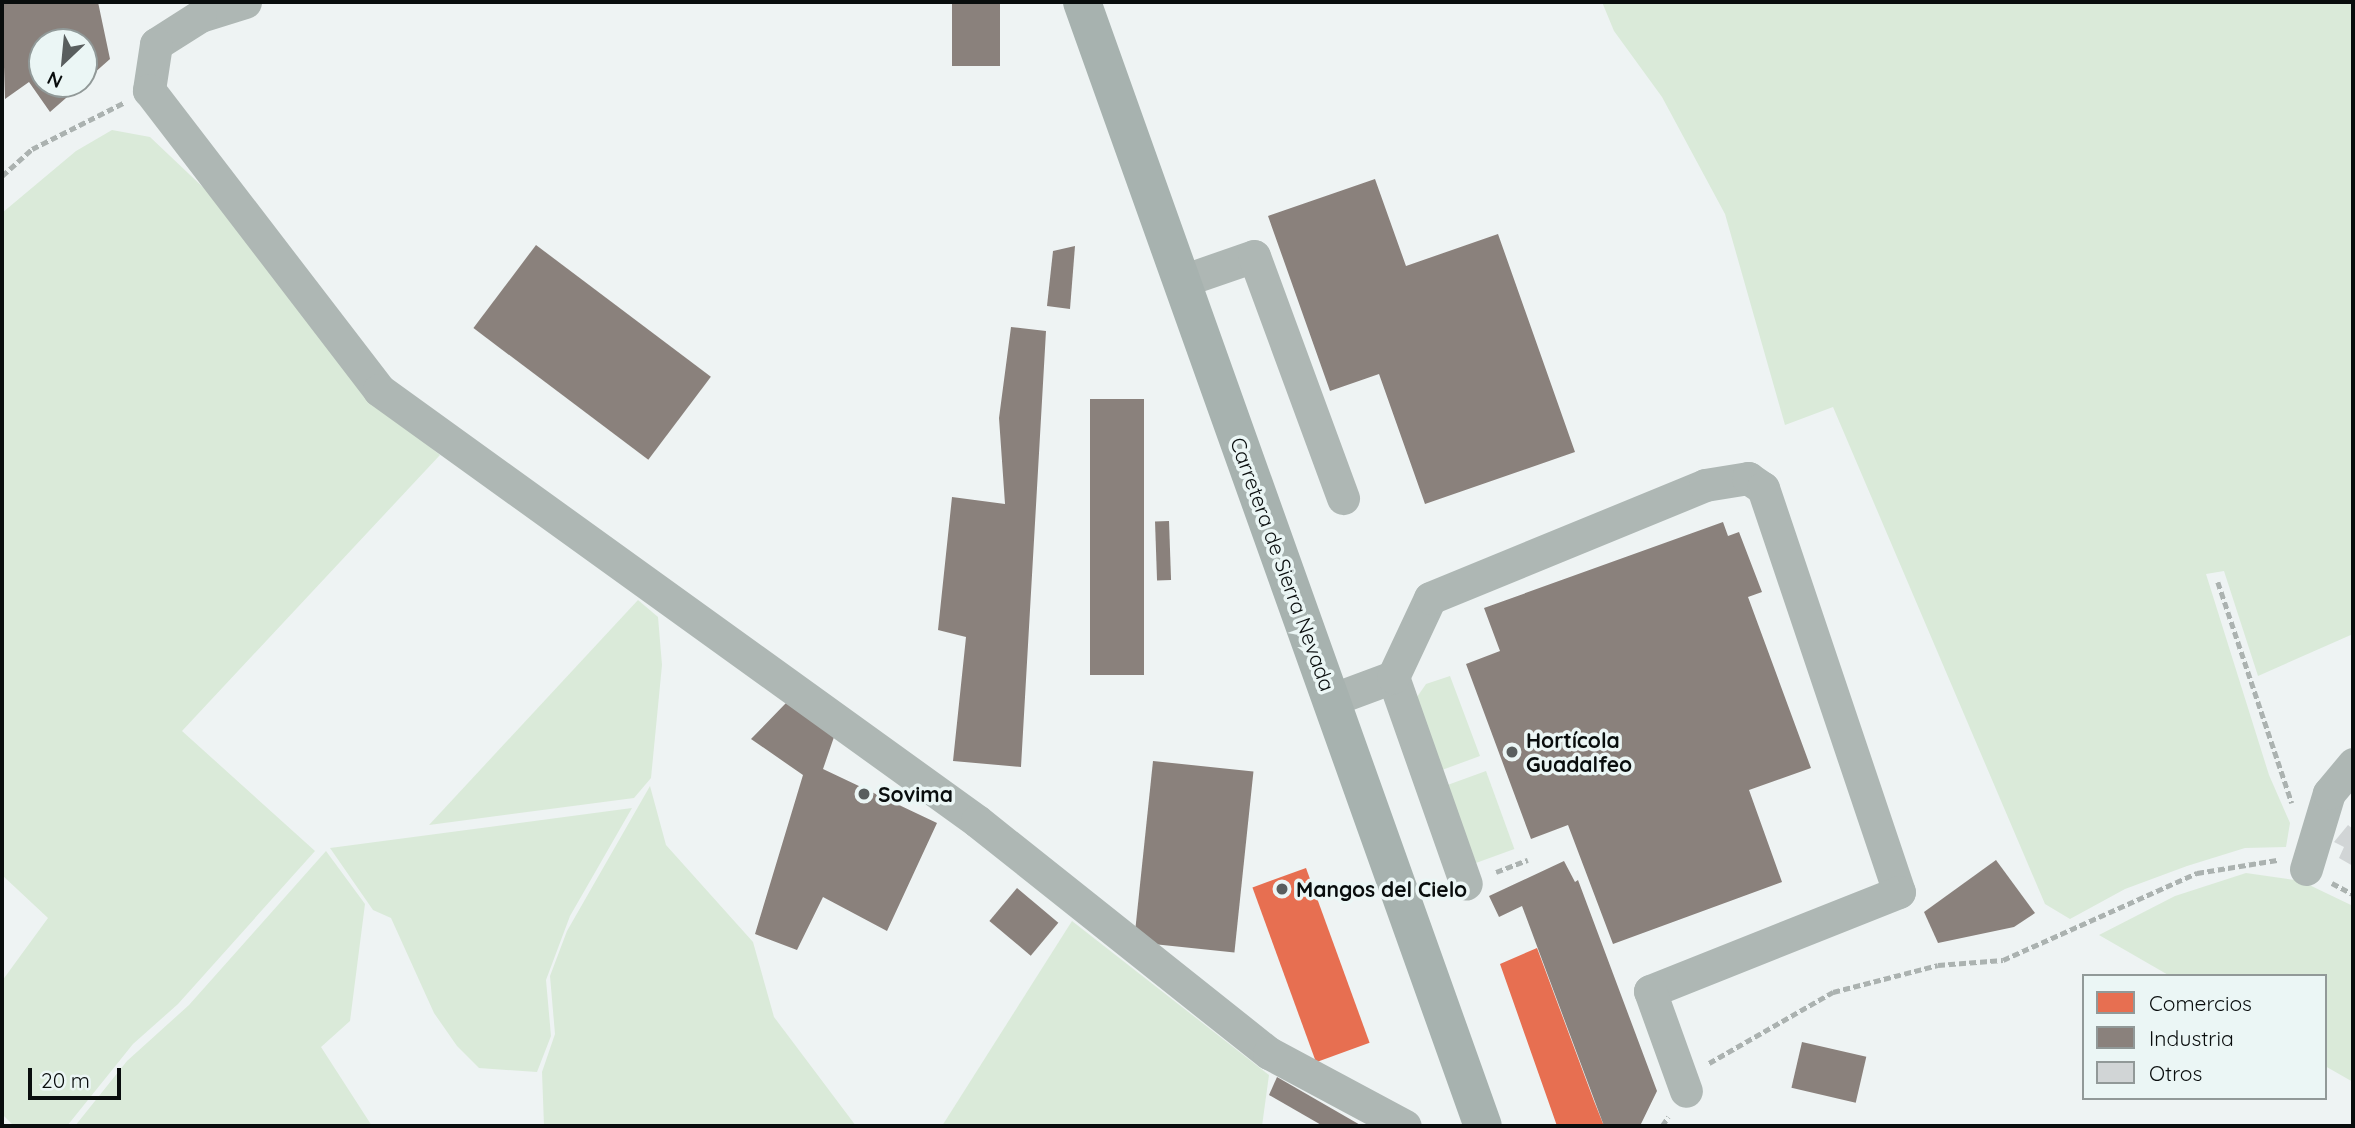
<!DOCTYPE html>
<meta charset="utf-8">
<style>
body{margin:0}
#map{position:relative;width:2355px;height:1128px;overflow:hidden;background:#eef3f3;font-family:Quicksand,sans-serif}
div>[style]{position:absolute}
.green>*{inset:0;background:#daead9;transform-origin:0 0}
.shops>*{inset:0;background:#e76f51;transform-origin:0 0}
.industry>*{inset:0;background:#8a817c;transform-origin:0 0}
.building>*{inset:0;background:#d1d5d6}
.path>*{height:4.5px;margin-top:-2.25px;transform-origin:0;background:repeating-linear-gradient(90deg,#abb2b0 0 7px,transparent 0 10.5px)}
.minor>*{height:33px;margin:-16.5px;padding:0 16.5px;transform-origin:16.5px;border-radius:16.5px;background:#aeb7b4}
.highway>*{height:38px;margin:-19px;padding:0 19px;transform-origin:19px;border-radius:19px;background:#a7b2af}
.dots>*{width:19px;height:19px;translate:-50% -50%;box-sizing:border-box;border:4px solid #ebf6f5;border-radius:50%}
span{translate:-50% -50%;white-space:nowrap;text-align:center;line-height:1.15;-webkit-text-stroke:7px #ebf6f5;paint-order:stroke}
.street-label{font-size:21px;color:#090d0d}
.poi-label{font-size:21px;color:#090d0d;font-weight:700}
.left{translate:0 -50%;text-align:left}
.frame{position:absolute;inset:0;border:4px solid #090d0d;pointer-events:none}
.legend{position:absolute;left:2082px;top:974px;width:245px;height:126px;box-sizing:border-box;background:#ebf6f5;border:2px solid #919998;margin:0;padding:9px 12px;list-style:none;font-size:21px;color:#090d0d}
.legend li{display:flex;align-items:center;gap:14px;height:35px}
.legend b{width:35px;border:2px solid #919998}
.north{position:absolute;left:28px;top:28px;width:70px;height:70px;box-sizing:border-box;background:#ebf6f5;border:2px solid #919998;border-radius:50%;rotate:206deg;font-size:19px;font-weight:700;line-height:28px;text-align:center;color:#090d0d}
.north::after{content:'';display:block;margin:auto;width:24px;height:32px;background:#595e5e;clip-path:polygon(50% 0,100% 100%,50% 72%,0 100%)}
.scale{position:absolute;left:28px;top:1068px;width:93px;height:32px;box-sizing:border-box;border:4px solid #090d0d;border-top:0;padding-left:9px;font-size:21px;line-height:24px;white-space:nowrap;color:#090d0d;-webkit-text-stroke:5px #ebf6f5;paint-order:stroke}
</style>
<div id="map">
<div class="green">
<i style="clip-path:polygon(1602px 2px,2353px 2px,2353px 634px,2258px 676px,2224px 571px,2206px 574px,2269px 775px,2290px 823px,2286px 847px,2245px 848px,2187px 866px,2125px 889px,2070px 919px,2045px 904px,1833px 407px,1785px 425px,1725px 214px,1662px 97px,1614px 31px)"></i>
<i style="clip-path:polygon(112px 130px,150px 137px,227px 210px,360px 391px,440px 455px,182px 731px,315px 851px,178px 1004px,133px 1044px,67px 1126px,14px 1126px,2px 1114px,2px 981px,48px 918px,2px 875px,2px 213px,76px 151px)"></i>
<i style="clip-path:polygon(638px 600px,658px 617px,662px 665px,651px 778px,634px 798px,429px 825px)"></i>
<i style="clip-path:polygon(1450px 676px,1480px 756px,1442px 770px,1417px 697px,1426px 684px)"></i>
<i style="left:1486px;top:771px;width:83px;height:41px;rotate:70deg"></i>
<i style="clip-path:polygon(650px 786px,666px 845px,753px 942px,774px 1017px,856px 1126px,544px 1126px,542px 1072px,555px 1034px,550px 976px,567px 931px)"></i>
<i style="clip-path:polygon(632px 808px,570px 916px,546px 980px,551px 1036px,537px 1072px,479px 1068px,457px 1046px,434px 1013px,391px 918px,373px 910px,330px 848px)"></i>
<i style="clip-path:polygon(326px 851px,365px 904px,350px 1021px,321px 1047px,372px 1126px,75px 1126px,127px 1061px,189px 1005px)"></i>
<i style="clip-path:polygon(2246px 873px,2301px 881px,2353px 906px,2353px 1082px,2325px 1066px,2325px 976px,2170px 976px,2099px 935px,2175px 896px)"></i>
<i style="clip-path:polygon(1072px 921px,1269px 1075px,1262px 1126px,942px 1126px)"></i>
</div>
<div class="shops">
<i style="left:1306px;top:868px;width:186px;height:57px;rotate:70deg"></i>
<i style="clip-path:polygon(1537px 948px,1594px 1101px,1604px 1126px,1557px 1126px,1500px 964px)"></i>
</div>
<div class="industry">
<i style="clip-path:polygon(2px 2px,98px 2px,110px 59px,84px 82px,84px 42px,42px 42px,42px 84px,82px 84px,50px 112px,29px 82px,5px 99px)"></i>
<i style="left:952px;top:2px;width:48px;height:64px"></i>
<i style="clip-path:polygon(1375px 179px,1406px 266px,1498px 234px,1575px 452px,1425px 504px,1379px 374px,1330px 391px,1268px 216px)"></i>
<i style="left:536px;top:245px;width:219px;height:104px;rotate:37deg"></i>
<i style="clip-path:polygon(1075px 246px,1070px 309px,1047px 306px,1053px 251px)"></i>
<i style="clip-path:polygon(1011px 327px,1046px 331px,1021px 767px,953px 761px,966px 637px,938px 630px,952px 497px,1005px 504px,999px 418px)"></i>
<i style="left:1090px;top:399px;width:54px;height:276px"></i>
<i style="left:1169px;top:521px;width:59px;height:14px;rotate:88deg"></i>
<i style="clip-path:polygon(1723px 522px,1728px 536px,1739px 532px,1762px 592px,1748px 597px,1811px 768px,1749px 790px,1782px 882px,1613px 944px,1568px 825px,1531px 839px,1466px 664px,1500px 651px,1484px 608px)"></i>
<i style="clip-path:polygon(786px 703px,834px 737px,823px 769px,937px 823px,887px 931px,823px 897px,797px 950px,755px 934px,803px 775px,751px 739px)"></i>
<i style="left:1153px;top:761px;width:101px;height:182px;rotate:6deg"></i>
<i style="clip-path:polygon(1996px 860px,2035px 913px,2014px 927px,1938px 943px,1924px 912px)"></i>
<i style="clip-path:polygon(1564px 861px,1575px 882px,1578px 880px,1657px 1091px,1640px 1126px,1604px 1126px,1522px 906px,1499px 917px,1489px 896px)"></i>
<i style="left:1017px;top:888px;width:54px;height:43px;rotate:40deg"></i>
<i style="left:1802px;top:1042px;width:66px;height:47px;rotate:13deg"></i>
<i style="clip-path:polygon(1277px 1077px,1362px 1126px,1323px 1126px,1269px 1095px)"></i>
</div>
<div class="building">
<i style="clip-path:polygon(2348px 825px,2353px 829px,2353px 866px,2339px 858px,2344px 847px,2334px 842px)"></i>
</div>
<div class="path">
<i style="left:2px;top:176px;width:40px;rotate:-42deg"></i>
<i style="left:32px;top:149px;width:102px;rotate:-26.8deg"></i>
<i style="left:2218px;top:582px;width:233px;rotate:71.5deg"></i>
<i style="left:1496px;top:872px;width:34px;rotate:-21deg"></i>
<i style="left:2332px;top:883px;width:24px;rotate:28deg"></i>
<i style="left:1709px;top:1063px;width:143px;rotate:-29.8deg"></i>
<i style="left:1833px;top:992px;width:108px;rotate:-14.4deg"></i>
<i style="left:1938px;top:965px;width:65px;rotate:-4.4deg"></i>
<i style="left:2003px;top:960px;width:213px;rotate:-24.2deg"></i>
<i style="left:2197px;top:873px;width:81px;rotate:-9.2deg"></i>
<i style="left:1662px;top:1126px;width:11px;rotate:-56deg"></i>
</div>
<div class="minor">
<i style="left:245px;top:2px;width:47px;rotate:162.7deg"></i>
<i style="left:200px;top:16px;width:52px;rotate:147.5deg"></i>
<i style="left:156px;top:44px;width:47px;rotate:98.7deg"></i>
<i style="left:149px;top:90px;width:378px;rotate:52.5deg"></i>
<i style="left:379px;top:390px;width:737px;rotate:35.78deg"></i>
<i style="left:977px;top:821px;width:373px;rotate:38.5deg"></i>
<i style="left:1269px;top:1053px;width:154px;rotate:28.2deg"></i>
<i style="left:1182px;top:281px;width:76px;rotate:-19.1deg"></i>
<i style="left:1254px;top:256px;width:258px;rotate:69.8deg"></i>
<i style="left:1393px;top:677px;width:219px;rotate:70.6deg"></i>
<i style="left:1331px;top:700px;width:66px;rotate:-20.4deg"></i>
<i style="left:1393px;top:677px;width:87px;rotate:-64.9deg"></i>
<i style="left:1430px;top:598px;width:297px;rotate:-22.3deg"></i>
<i style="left:1705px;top:485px;width:44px;rotate:-9.2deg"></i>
<i style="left:1748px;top:478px;width:18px;rotate:34deg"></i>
<i style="left:1763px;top:488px;width:426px;rotate:71.4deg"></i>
<i style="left:1899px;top:892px;width:268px;rotate:158.3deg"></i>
<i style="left:1650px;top:991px;width:106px;rotate:70.2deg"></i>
<i style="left:2306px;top:869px;width:79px;rotate:-73.2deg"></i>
<i style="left:2329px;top:793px;width:38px;rotate:-50deg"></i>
</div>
<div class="highway">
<i style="left:1082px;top:2px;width:1193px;rotate:70.37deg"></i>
</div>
<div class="dots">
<i style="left:1512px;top:752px;background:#595e5e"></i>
<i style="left:864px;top:794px;background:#595e5e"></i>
<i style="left:1282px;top:889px;background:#595e5e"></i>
</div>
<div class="street-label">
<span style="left:1283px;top:564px;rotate:70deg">Carretera de Sierra Nevada</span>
</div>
<div class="poi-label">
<span class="left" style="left:1526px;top:752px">Hortícola<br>Guadalfeo</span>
<span class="left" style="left:878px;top:794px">Sovima</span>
<span class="left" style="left:1296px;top:889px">Mangos del Cielo</span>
</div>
<div class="frame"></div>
<ul class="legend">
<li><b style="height:19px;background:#e76f51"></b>Comercios</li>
<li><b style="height:19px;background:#8a817c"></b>Industria</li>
<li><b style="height:19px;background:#d1d5d6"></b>Otros</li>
</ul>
<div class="north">N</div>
<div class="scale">20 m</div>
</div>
